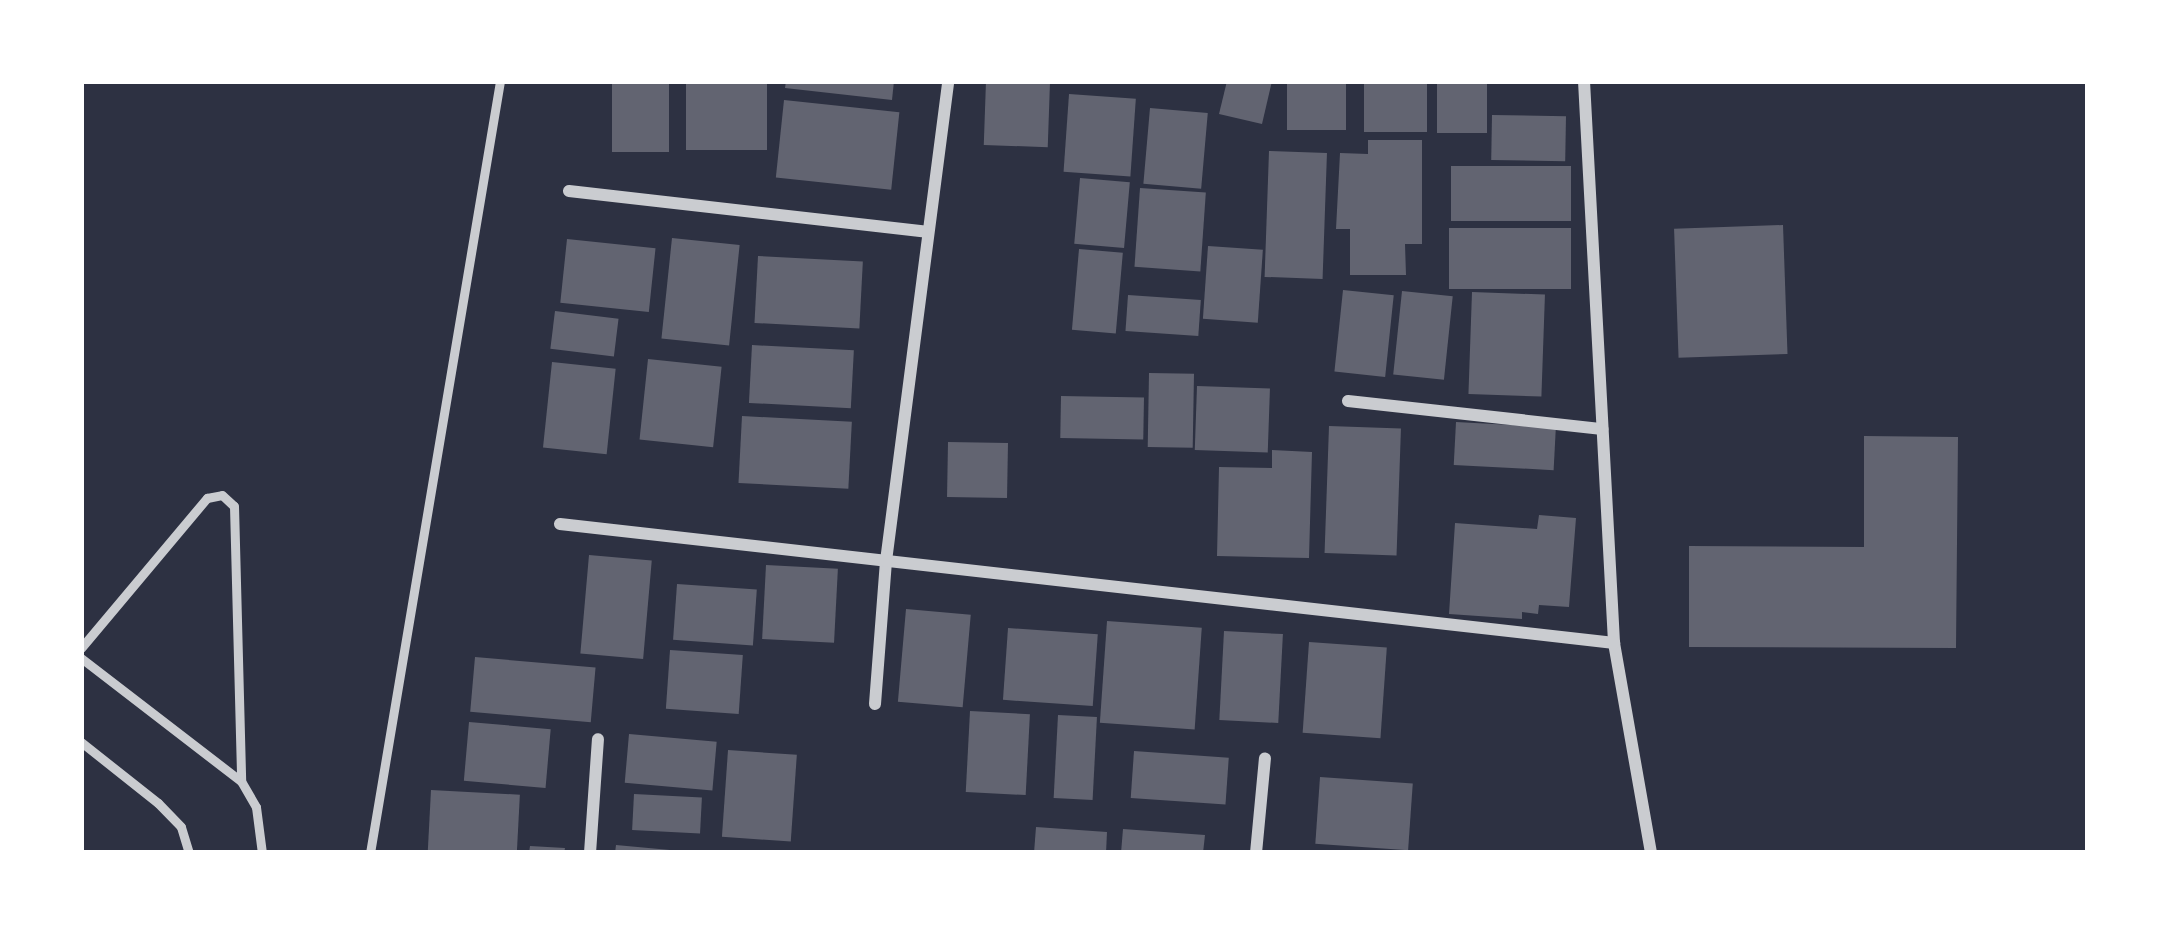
<!DOCTYPE html>
<style>
body{margin:0}
#map{position:relative;width:2169px;height:934px;overflow:hidden;background:#2d3142;font-family:Commissioner,sans-serif}
div>[style]{position:absolute}
.building>*{inset:0;background:#626471;transform-origin:0 0}
.service>*{height:9px;margin:-4.5px;padding:0 4.5px;transform-origin:4.5px;border-radius:4.5px;background:#caccd0}
.minor>*{height:12px;margin:-6px;padding:0 6px;transform-origin:6px;border-radius:6px;background:#caccd0}
span{translate:-50% -50%;white-space:nowrap;text-align:center;line-height:1.15;-webkit-text-stroke:12px #fff;paint-order:stroke}
.frame{position:absolute;inset:0;border:84px solid #fff;pointer-events:none}
</style>
<div id="map">
<div class="building">
<i style="left:612px;top:81px;width:57px;height:71px"></i>
<i style="left:686px;top:81px;width:81px;height:69px"></i>
<i style="clip-path:polygon(786px 81px,894px 81px,892px 100px,785px 88px)"></i>
<i style="left:986px;top:81px;width:64px;height:64px;rotate:2deg"></i>
<i style="clip-path:polygon(1227px 81px,1272px 81px,1262px 124px,1219px 114px)"></i>
<i style="left:1287px;top:81px;width:59px;height:49px"></i>
<i style="left:1364px;top:81px;width:63px;height:51px"></i>
<i style="left:1437px;top:81px;width:50px;height:52px"></i>
<i style="left:1069px;top:94px;width:67px;height:78px;rotate:4deg"></i>
<i style="left:784px;top:100px;width:116px;height:78px;rotate:6deg"></i>
<i style="left:1150px;top:108px;width:58px;height:76px;rotate:5deg"></i>
<i style="left:1492px;top:115px;width:74px;height:45px;rotate:1deg"></i>
<i style="clip-path:polygon(1368px 140px,1422px 140px,1422px 244px,1405px 244px,1406px 275px,1350px 275px,1350px 229px,1336px 229px,1340px 153px,1368px 154px)"></i>
<i style="left:1269px;top:151px;width:58px;height:126px;rotate:2deg"></i>
<i style="left:1451px;top:166px;width:120px;height:55px"></i>
<i style="left:1080px;top:178px;width:50px;height:66px;rotate:5deg"></i>
<i style="left:1140px;top:188px;width:66px;height:79px;rotate:4deg"></i>
<i style="left:1783px;top:225px;width:129px;height:109px;rotate:88deg"></i>
<i style="left:1449px;top:228px;width:122px;height:61px"></i>
<i style="left:672px;top:238px;width:68px;height:101px;rotate:6deg"></i>
<i style="left:567px;top:239px;width:89px;height:64px;rotate:6deg"></i>
<i style="left:1208px;top:246px;width:55px;height:73px;rotate:4deg"></i>
<i style="left:1079px;top:249px;width:44px;height:81px;rotate:5deg"></i>
<i style="left:758px;top:256px;width:105px;height:67px;rotate:3deg"></i>
<i style="left:1343px;top:290px;width:51px;height:82px;rotate:6deg"></i>
<i style="left:1402px;top:291px;width:51px;height:84px;rotate:6deg"></i>
<i style="left:1472px;top:292px;width:73px;height:102px;rotate:2deg"></i>
<i style="left:1128px;top:295px;width:73px;height:36px;rotate:4deg"></i>
<i style="left:555px;top:311px;width:64px;height:38px;rotate:7deg"></i>
<i style="left:752px;top:345px;width:102px;height:58px;rotate:3deg"></i>
<i style="left:648px;top:359px;width:74px;height:81px;rotate:6deg"></i>
<i style="left:552px;top:362px;width:64px;height:86px;rotate:6deg"></i>
<i style="left:1149px;top:373px;width:45px;height:74px;rotate:1deg"></i>
<i style="left:1197px;top:386px;width:73px;height:64px;rotate:2deg"></i>
<i style="left:1061px;top:396px;width:83px;height:42px;rotate:1deg"></i>
<i style="left:742px;top:416px;width:110px;height:67px;rotate:3deg"></i>
<i style="left:1456px;top:422px;width:100px;height:43px;rotate:3deg"></i>
<i style="left:1329px;top:426px;width:72px;height:127px;rotate:2deg"></i>
<i style="clip-path:polygon(1864px 436px,1958px 437px,1956px 648px,1689px 647px,1689px 546px,1864px 547px)"></i>
<i style="left:948px;top:442px;width:60px;height:55px;rotate:1deg"></i>
<i style="clip-path:polygon(1272px 450px,1312px 452px,1309px 558px,1217px 556px,1219px 467px,1272px 468px)"></i>
<i style="clip-path:polygon(1539px 515px,1576px 518px,1569px 607px,1539px 605px,1538px 614px,1522px 612px,1522px 619px,1449px 614px,1455px 523px,1537px 529px)"></i>
<i style="left:589px;top:555px;width:63px;height:99px;rotate:5deg"></i>
<i style="left:766px;top:565px;width:72px;height:74px;rotate:3deg"></i>
<i style="left:677px;top:584px;width:80px;height:56px;rotate:4deg"></i>
<i style="left:906px;top:609px;width:65px;height:93px;rotate:5deg"></i>
<i style="left:1107px;top:621px;width:95px;height:102px;rotate:4deg"></i>
<i style="left:1008px;top:628px;width:90px;height:72px;rotate:4deg"></i>
<i style="left:1224px;top:631px;width:59px;height:89px;rotate:3deg"></i>
<i style="left:1309px;top:642px;width:78px;height:91px;rotate:4deg"></i>
<i style="left:670px;top:650px;width:73px;height:59px;rotate:4deg"></i>
<i style="left:475px;top:657px;width:121px;height:55px;rotate:5deg"></i>
<i style="left:970px;top:711px;width:60px;height:81px;rotate:3deg"></i>
<i style="left:1058px;top:715px;width:39px;height:83px;rotate:3deg"></i>
<i style="left:469px;top:722px;width:82px;height:59px;rotate:5deg"></i>
<i style="left:629px;top:734px;width:88px;height:49px;rotate:5deg"></i>
<i style="left:728px;top:750px;width:69px;height:87px;rotate:4deg"></i>
<i style="left:1134px;top:751px;width:95px;height:47px;rotate:4deg"></i>
<i style="left:1320px;top:777px;width:93px;height:67px;rotate:4deg"></i>
<i style="left:431px;top:790px;width:89px;height:63px;rotate:3deg"></i>
<i style="left:634px;top:794px;width:68px;height:36px;rotate:3deg"></i>
<i style="clip-path:polygon(1036px 827px,1107px 832px,1106px 853px,1034px 853px)"></i>
<i style="clip-path:polygon(1123px 829px,1205px 835px,1203px 853px,1121px 853px)"></i>
<i style="clip-path:polygon(616px 845px,670px 850px,669px 853px,615px 853px)"></i>
<i style="clip-path:polygon(530px 846px,565px 848px,564px 853px,529px 853px)"></i>
</div>
<div class="service">
<i style="left:81px;top:648px;width:196px;rotate:-50deg"></i>
<i style="left:207px;top:498px;width:15px;rotate:-11deg"></i>
<i style="left:222px;top:495px;width:16px;rotate:43deg"></i>
<i style="left:234px;top:506px;width:275px;rotate:88.5deg"></i>
<i style="left:81px;top:658px;width:202px;rotate:37.6deg"></i>
<i style="left:241px;top:781px;width:30px;rotate:60deg"></i>
<i style="left:256px;top:807px;width:46px;rotate:82.6deg"></i>
<i style="left:81px;top:742px;width:98px;rotate:38.4deg"></i>
<i style="left:158px;top:803px;width:33px;rotate:46deg"></i>
<i style="left:181px;top:827px;width:27px;rotate:73deg"></i>
<i style="left:370px;top:853px;width:783px;rotate:-80.44deg"></i>
</div>
<div class="minor">
<i style="left:1584px;top:81px;width:563px;rotate:86.94deg"></i>
<i style="left:1614px;top:643px;width:213px;rotate:80deg"></i>
<i style="left:569px;top:191px;width:360px;rotate:6.5deg"></i>
<i style="left:1348px;top:401px;width:256px;rotate:6.3deg"></i>
<i style="left:560px;top:524px;width:1061px;rotate:6.44deg"></i>
<i style="left:875px;top:704px;width:143px;rotate:-85.6deg"></i>
<i style="left:886px;top:561px;width:484px;rotate:-82.6deg"></i>
<i style="left:590px;top:853px;width:114px;rotate:-86deg"></i>
<i style="left:1256px;top:853px;width:95px;rotate:-84.6deg"></i>
</div>
<div class="frame"></div>
</div>
